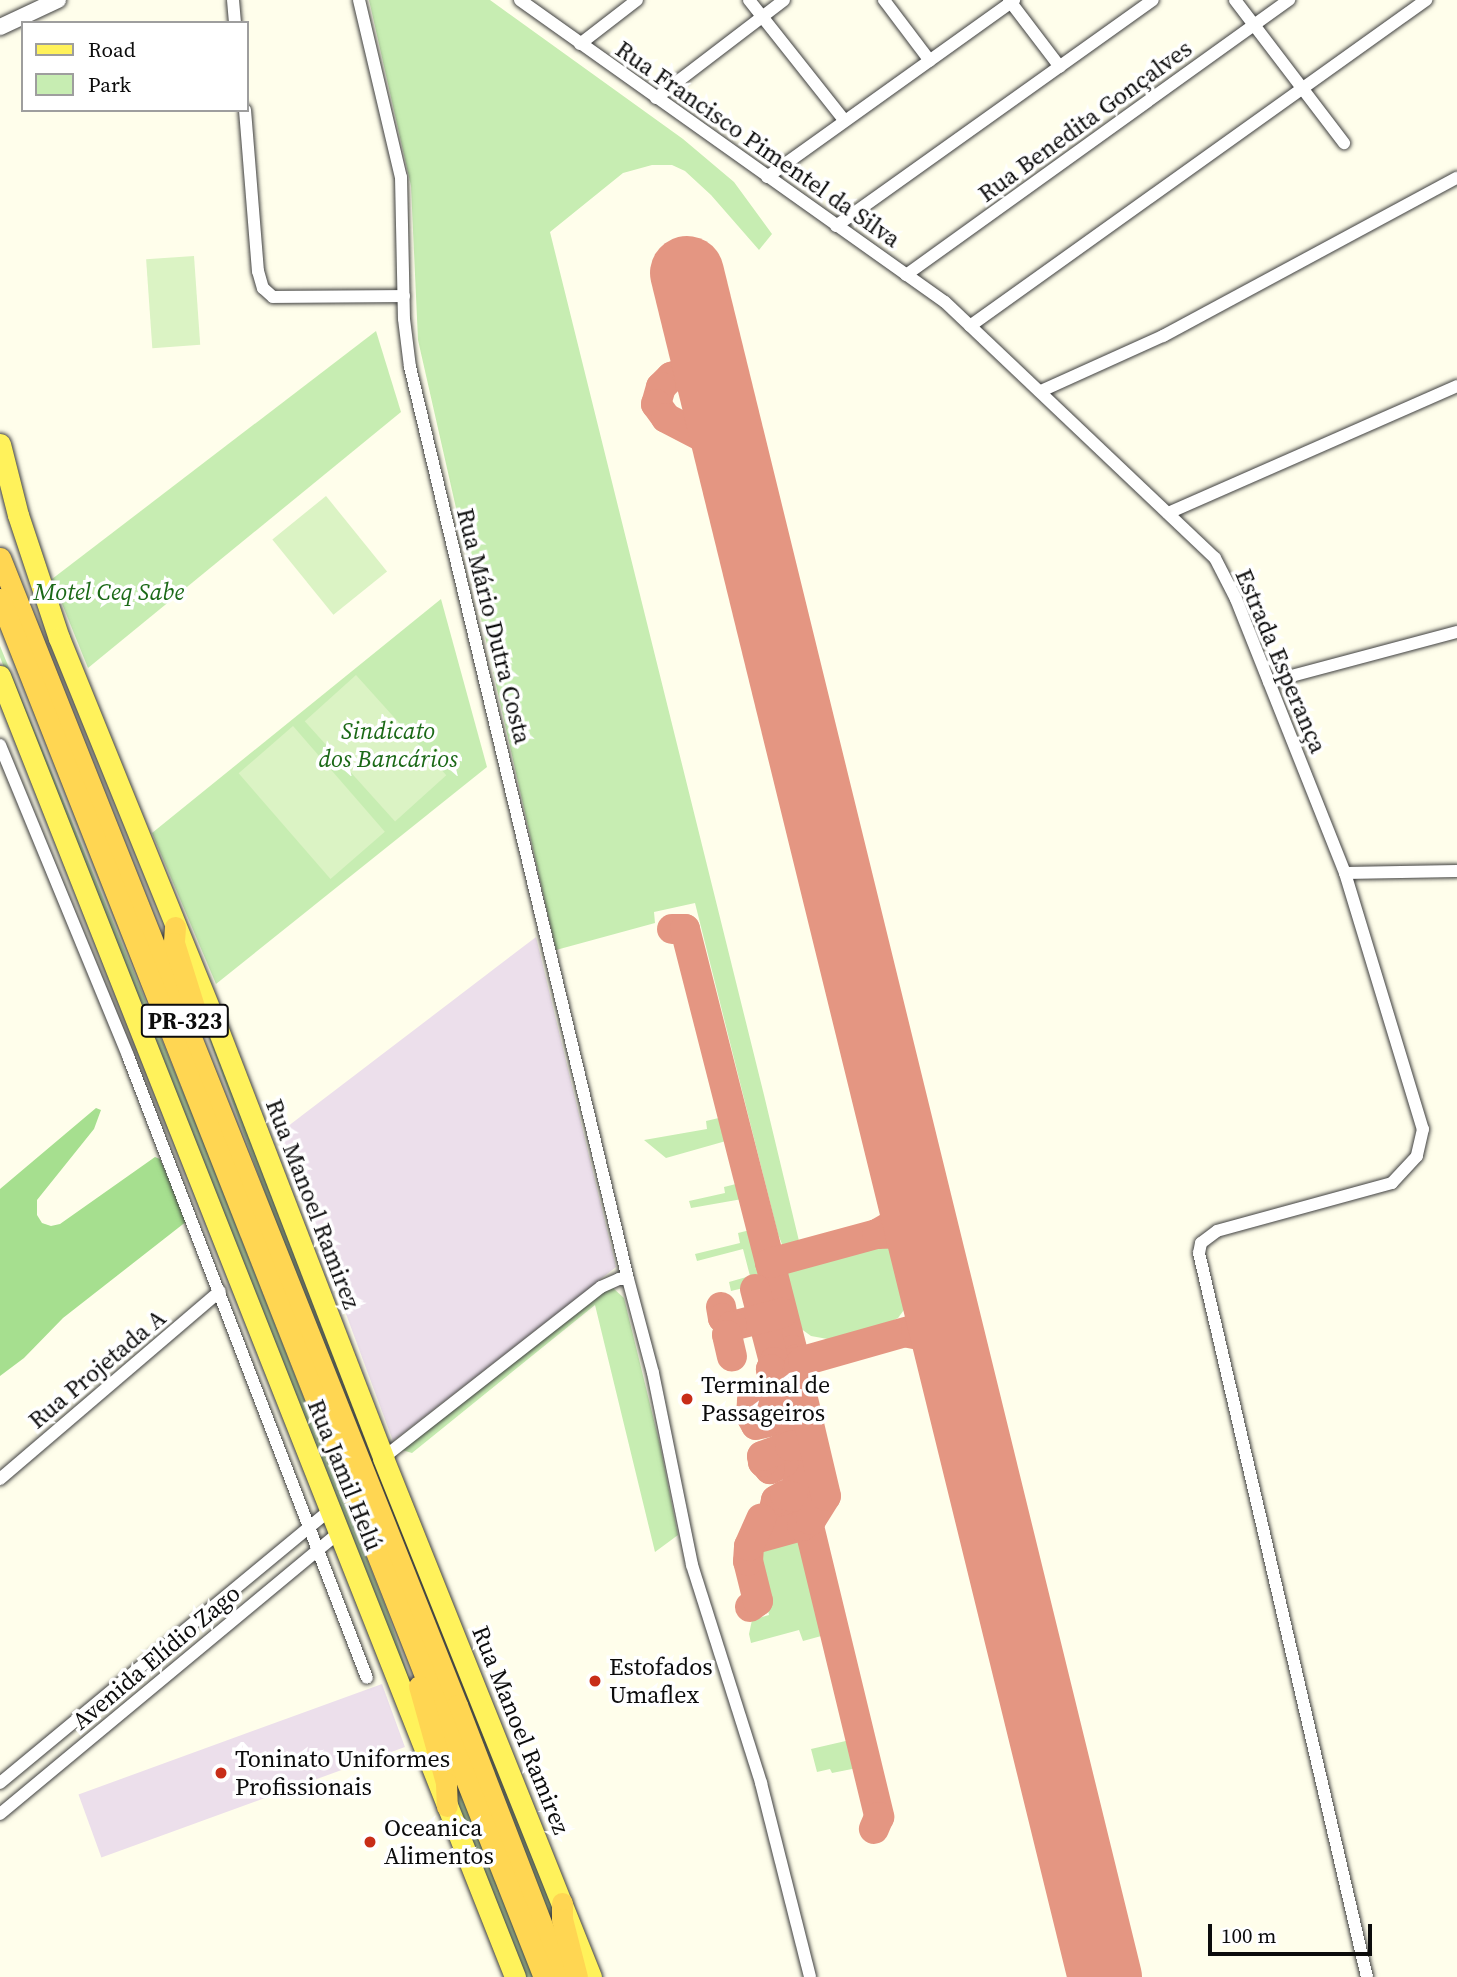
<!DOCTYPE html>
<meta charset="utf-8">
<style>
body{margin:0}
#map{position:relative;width:1457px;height:1977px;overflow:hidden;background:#fffeeb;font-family:"Source Serif 4",serif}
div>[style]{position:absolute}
.industrial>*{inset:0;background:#ecdfeb;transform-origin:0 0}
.green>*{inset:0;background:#c7edb2}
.forest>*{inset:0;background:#a6df8f}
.pitch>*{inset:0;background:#dbf3c4;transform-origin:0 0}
.taxiway>*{height:30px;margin:-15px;padding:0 15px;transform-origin:15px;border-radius:15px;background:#e49682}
.runway>*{height:74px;margin:-37px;padding:0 37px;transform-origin:37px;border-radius:37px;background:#e49682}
.roads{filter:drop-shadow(0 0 2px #3f3f3f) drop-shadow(0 0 2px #3f3f3f)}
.minor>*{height:12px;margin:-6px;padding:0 6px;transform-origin:6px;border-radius:6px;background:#fff}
.tertiary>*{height:16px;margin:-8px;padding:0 8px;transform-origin:8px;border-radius:8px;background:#fff}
.primary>*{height:21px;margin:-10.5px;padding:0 10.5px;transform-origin:10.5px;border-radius:10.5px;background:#fff25b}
.trunk>*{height:21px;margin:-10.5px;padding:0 10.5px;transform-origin:10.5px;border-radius:10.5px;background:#ffd652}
.dots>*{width:19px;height:19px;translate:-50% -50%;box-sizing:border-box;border:4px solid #fff;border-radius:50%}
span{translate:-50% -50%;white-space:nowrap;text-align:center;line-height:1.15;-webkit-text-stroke:7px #fff;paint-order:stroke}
.shield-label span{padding:2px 5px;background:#fff;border:2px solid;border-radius:5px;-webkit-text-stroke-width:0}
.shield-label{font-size:23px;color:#0c0c0c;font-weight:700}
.street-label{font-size:24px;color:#0c0c0c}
.park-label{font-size:24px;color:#1b6917;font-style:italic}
.poi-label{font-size:24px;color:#0c0c0c}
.left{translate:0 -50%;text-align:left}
.legend{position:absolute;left:21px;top:21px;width:228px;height:91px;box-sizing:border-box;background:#fff;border:2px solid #9e9e9e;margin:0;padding:9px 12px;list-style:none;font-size:21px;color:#0c0c0c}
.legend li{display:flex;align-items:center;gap:14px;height:35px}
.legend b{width:35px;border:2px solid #9e9e9e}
.scale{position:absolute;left:1208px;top:1924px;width:164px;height:32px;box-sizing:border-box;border:4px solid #0c0c0c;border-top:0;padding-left:9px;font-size:21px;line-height:24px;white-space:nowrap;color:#0c0c0c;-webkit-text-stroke:5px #fff;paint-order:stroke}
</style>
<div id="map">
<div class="industrial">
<i style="clip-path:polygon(536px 937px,616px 1267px,393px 1441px,279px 1133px)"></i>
<i style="left:382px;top:1684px;width:67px;height:323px;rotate:70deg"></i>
</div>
<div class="green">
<i style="clip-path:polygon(369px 0,490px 0,683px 139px,734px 182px,772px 234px,759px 250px,711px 195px,685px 171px,672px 165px,652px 165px,623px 173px,550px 232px,764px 1095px,799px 1241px,795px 1247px,783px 1247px,778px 1234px,695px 903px,654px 912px,655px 923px,556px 950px,418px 340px,411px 186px)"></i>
<i style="clip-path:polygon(376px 331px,401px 412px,88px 668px,52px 579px)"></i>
<i style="clip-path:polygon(441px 599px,487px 767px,216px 984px,152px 833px)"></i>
<i style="clip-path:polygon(0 646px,197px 1126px,388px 1613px,426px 1731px,10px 683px,0 657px)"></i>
<i style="clip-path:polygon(199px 1010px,548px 1887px,567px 1962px,277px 1226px)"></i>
<i style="clip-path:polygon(723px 1117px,728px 1117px,733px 1139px,666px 1158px,644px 1140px,707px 1129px,706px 1121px)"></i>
<i style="clip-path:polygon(744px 1182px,748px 1198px,691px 1208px,689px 1201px,725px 1193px,724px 1187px)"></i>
<i style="clip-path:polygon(754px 1229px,768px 1282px,731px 1291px,729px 1282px,750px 1276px,743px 1249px,697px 1261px,695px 1254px,740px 1243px,738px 1233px)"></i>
<i style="clip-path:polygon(897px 1239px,910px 1280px,909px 1303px,898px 1318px,880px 1327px,833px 1340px,811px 1336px,800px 1328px,794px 1319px,781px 1267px)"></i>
<i style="clip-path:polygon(613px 1288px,624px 1298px,660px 1445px,678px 1535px,655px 1552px,595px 1305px,412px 1453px,402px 1450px,600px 1291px)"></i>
<i style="clip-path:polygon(800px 1534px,825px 1635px,803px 1641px,799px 1630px,751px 1643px,749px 1634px,752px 1620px,769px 1615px,754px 1550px,764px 1543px)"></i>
<i style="clip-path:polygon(437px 1721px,463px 1799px,533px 1977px,523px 1977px,458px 1808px)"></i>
<i style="clip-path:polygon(850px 1740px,857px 1768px,832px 1773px,830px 1769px,817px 1772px,811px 1749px)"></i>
</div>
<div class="forest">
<i style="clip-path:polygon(96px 1108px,101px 1110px,94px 1129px,37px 1200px,37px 1215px,42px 1223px,51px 1226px,60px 1224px,155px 1157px,160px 1159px,187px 1221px,63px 1318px,24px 1358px,0 1376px,0 1189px)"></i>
</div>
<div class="pitch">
<i style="left:194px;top:256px;width:89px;height:48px;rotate:86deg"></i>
<i style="left:326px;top:496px;width:97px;height:69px;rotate:51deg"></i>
<i style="left:356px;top:675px;width:135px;height:69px;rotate:48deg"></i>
<i style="left:293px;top:726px;width:140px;height:72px;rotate:49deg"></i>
</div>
<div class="taxiway">
<i style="left:709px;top:364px;width:40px;rotate:161.1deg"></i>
<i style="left:671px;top:377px;width:14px;rotate:135deg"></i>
<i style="left:661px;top:387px;width:18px;rotate:106deg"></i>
<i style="left:656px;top:404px;width:17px;rotate:54deg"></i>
<i style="left:666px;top:418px;width:63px;rotate:27.4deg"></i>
<i style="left:722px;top:447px;width:19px;rotate:54deg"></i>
<i style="left:672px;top:929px;width:13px"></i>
<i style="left:685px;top:929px;width:434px;rotate:75.7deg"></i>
<i style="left:792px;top:1350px;width:10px;rotate:61deg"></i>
<i style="left:797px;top:1359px;width:6px;rotate:18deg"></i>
<i style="left:803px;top:1361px;width:13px;rotate:171deg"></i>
<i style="left:790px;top:1363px;width:4px;rotate:104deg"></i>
<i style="left:789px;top:1367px;width:15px;rotate:79deg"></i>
<i style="left:792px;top:1382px;width:10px;rotate:29deg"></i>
<i style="left:877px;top:1234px;width:24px;rotate:-2deg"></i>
<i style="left:901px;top:1233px;width:29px;rotate:29deg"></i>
<i style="left:770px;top:1263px;width:111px;rotate:-15.2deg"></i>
<i style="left:877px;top:1234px;width:24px;rotate:-30deg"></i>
<i style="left:898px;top:1222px;width:26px;rotate:-50deg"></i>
<i style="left:755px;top:1289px;width:75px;rotate:75.4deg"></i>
<i style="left:774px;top:1362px;width:8px;rotate:113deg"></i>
<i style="left:771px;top:1369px;width:461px;rotate:76.4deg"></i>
<i style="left:879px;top:1817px;width:13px;rotate:113deg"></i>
<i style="left:721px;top:1307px;width:11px;rotate:80deg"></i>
<i style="left:723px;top:1318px;width:12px;rotate:42deg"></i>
<i style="left:732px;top:1326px;width:52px;rotate:-14.6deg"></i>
<i style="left:732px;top:1326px;width:10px;rotate:119deg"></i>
<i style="left:727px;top:1335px;width:22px;rotate:77deg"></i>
<i style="left:909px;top:1333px;width:31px;rotate:11deg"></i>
<i style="left:939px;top:1339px;width:23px;rotate:52deg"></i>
<i style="left:771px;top:1388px;width:23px;rotate:146deg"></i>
<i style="left:752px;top:1401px;width:15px;rotate:94deg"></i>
<i style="left:751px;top:1416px;width:10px;rotate:61deg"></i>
<i style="left:756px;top:1425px;width:28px;rotate:-13deg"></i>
<i style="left:783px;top:1419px;width:8px;rotate:30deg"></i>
<i style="left:790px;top:1423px;width:9px"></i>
<i style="left:784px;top:1462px;width:16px;rotate:153deg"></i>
<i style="left:770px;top:1469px;width:10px;rotate:-135deg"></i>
<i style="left:763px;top:1462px;width:6px;rotate:-99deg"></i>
<i style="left:762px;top:1456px;width:30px;rotate:-20deg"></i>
<i style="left:790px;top:1446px;width:19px;rotate:-3deg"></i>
<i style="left:778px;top:1515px;width:7px;rotate:-124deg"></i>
<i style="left:774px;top:1509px;width:9px;rotate:-77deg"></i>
<i style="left:776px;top:1500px;width:10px;rotate:-29deg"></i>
<i style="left:785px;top:1495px;width:8px;rotate:14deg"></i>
<i style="left:758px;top:1538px;width:46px;rotate:-15.3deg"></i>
<i style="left:802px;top:1526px;width:11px;rotate:-34deg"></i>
<i style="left:811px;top:1520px;width:28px;rotate:-58deg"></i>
<i style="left:826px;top:1496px;width:126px;rotate:-103.3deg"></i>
<i style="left:797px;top:1373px;width:8px;rotate:-76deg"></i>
<i style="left:799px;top:1365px;width:6px;rotate:-45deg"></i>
<i style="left:803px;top:1361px;width:117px;rotate:-15.8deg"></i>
<i style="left:916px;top:1329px;width:23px;rotate:-47deg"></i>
<i style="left:932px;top:1312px;width:25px;rotate:-83deg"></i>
<i style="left:750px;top:1607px;width:10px;rotate:-37deg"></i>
<i style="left:758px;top:1601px;width:41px;rotate:-104deg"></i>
<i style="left:748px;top:1561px;width:15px;rotate:-86deg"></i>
<i style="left:749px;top:1546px;width:30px;rotate:-66deg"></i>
</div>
<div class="runway">
<i style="left:687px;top:273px;width:1755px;rotate:76.22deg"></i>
</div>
<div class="roads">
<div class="minor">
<i style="left:233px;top:0;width:23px;rotate:85deg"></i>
<i style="left:359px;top:0;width:182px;rotate:76.7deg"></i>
<i style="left:401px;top:177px;width:142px;rotate:88.8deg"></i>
<i style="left:404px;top:319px;width:48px;rotate:82.9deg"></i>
<i style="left:410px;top:367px;width:938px;rotate:76.56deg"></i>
<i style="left:520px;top:0;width:521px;rotate:35.4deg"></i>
<i style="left:945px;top:302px;width:372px;rotate:43.5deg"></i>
<i style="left:1215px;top:558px;width:46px;rotate:62.9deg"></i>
<i style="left:1236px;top:599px;width:295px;rotate:68.3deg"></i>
<i style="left:1345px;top:873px;width:112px;rotate:-1deg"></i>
<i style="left:749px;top:0;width:154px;rotate:51.6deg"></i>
<i style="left:884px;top:0;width:76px;rotate:53deg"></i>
<i style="left:1009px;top:0;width:84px;rotate:52.7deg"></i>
<i style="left:1235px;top:0;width:180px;rotate:52.7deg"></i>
<i style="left:580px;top:44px;width:72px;rotate:-37.7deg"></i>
<i style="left:656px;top:98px;width:161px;rotate:-37.4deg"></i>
<i style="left:245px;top:110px;width:162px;rotate:85.4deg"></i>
<i style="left:258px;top:271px;width:18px;rotate:74deg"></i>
<i style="left:263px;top:288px;width:13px;rotate:42deg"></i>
<i style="left:273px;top:297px;width:131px;rotate:-0.4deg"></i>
<i style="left:767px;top:177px;width:304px;rotate:-35.6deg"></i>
<i style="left:836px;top:226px;width:389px;rotate:-35.5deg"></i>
<i style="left:906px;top:275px;width:472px;rotate:-35.7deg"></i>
<i style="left:970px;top:326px;width:561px;rotate:-35.56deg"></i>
<i style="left:1041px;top:391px;width:134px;rotate:-24.3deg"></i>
<i style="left:1163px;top:336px;width:334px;rotate:-28.3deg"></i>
<i style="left:1168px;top:513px;width:316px;rotate:-23.7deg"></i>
<i style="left:1269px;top:682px;width:195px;rotate:-14.9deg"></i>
<i style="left:0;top:745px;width:336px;rotate:67.6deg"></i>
<i style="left:128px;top:1056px;width:666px;rotate:68.98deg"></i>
<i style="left:1345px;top:873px;width:268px;rotate:73.1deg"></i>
<i style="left:1423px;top:1129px;width:28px;rotate:103deg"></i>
<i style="left:1417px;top:1156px;width:37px;rotate:133deg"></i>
<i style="left:1392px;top:1183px;width:181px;rotate:164.7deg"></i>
<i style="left:1217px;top:1231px;width:20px;rotate:143deg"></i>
<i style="left:1201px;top:1243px;width:10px;rotate:101deg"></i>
<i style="left:1199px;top:1253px;width:743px;rotate:76.94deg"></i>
<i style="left:383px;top:1458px;width:277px;rotate:-38.1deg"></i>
<i style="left:601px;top:1287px;width:20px;rotate:-24deg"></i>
<i style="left:619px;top:1279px;width:9px"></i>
<i style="left:628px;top:1279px;width:97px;rotate:75.1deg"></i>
<i style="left:653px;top:1373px;width:196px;rotate:78.5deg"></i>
<i style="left:692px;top:1565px;width:229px;rotate:72.4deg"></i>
<i style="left:761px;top:1783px;width:200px;rotate:75.8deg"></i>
<i style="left:0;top:1479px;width:289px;rotate:-40.5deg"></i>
<i style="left:0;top:1783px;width:428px;rotate:-39.6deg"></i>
<i style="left:0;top:1814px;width:440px;rotate:-39.7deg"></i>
</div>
<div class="tertiary">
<i style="left:0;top:27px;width:64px;rotate:-25deg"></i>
</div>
<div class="primary">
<i style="left:0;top:444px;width:73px;rotate:75.8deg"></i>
<i style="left:18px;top:515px;width:130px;rotate:71.6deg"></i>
<i style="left:59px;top:638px;width:411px;rotate:67.9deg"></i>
<i style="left:214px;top:1019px;width:470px;rotate:68.9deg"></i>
<i style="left:383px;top:1458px;width:559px;rotate:68.16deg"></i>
<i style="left:0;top:676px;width:1399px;rotate:68.4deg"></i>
</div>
<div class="trunk">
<i style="left:0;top:558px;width:1235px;rotate:68.28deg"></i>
<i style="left:457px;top:1705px;width:292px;rotate:68.9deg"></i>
<i style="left:0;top:599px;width:1481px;rotate:68.46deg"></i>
<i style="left:175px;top:927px;width:16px;rotate:94deg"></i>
<i style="left:174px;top:943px;width:84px;rotate:72.6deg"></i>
<i style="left:419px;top:1686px;width:101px;rotate:74.4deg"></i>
<i style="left:446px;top:1783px;width:23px;rotate:88deg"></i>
<i style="left:562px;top:1903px;width:16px;rotate:90deg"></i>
<i style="left:562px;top:1919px;width:60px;rotate:75.5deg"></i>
</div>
</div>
<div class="dots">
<i style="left:687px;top:1399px;background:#c82d18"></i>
<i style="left:595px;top:1681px;background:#c82d18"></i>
<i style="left:221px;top:1773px;background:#c82d18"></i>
<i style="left:370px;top:1842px;background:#c82d18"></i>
</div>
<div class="shield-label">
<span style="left:185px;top:1021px">PR-323</span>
</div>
<div class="street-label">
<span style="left:1085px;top:121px;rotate:-36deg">Rua Benedita Gonçalves</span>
<span style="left:758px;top:144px;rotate:35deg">Rua Francisco Pimentel da Silva</span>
<span style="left:494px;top:626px;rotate:76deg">Rua Mário Dutra Costa</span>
<span style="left:1281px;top:661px;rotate:67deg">Estrada Esperança</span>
<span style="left:313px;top:1204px;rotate:69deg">Rua Manoel Ramirez</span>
<span style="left:97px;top:1369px;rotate:-40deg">Rua Projetada A</span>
<span style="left:345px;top:1475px;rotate:68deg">Rua Jamil Helú</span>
<span style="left:156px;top:1657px;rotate:-40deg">Avenida Elídio Zago</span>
<span style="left:521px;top:1730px;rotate:68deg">Rua Manoel Ramirez</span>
</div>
<div class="park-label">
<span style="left:109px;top:592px">Motel Ceq Sabe</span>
<span style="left:388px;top:745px">Sindicato<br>dos Bancários</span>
</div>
<div class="poi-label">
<span class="left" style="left:701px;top:1399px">Terminal de<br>Passageiros</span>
<span class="left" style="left:609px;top:1681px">Estofados<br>Umaflex</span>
<span class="left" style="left:235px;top:1773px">Toninato Uniformes<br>Profissionais</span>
<span class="left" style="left:384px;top:1842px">Oceanica<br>Alimentos</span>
</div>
<ul class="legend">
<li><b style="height:9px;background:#fff25b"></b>Road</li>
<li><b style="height:19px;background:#c7edb2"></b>Park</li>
</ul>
<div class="scale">100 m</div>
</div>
